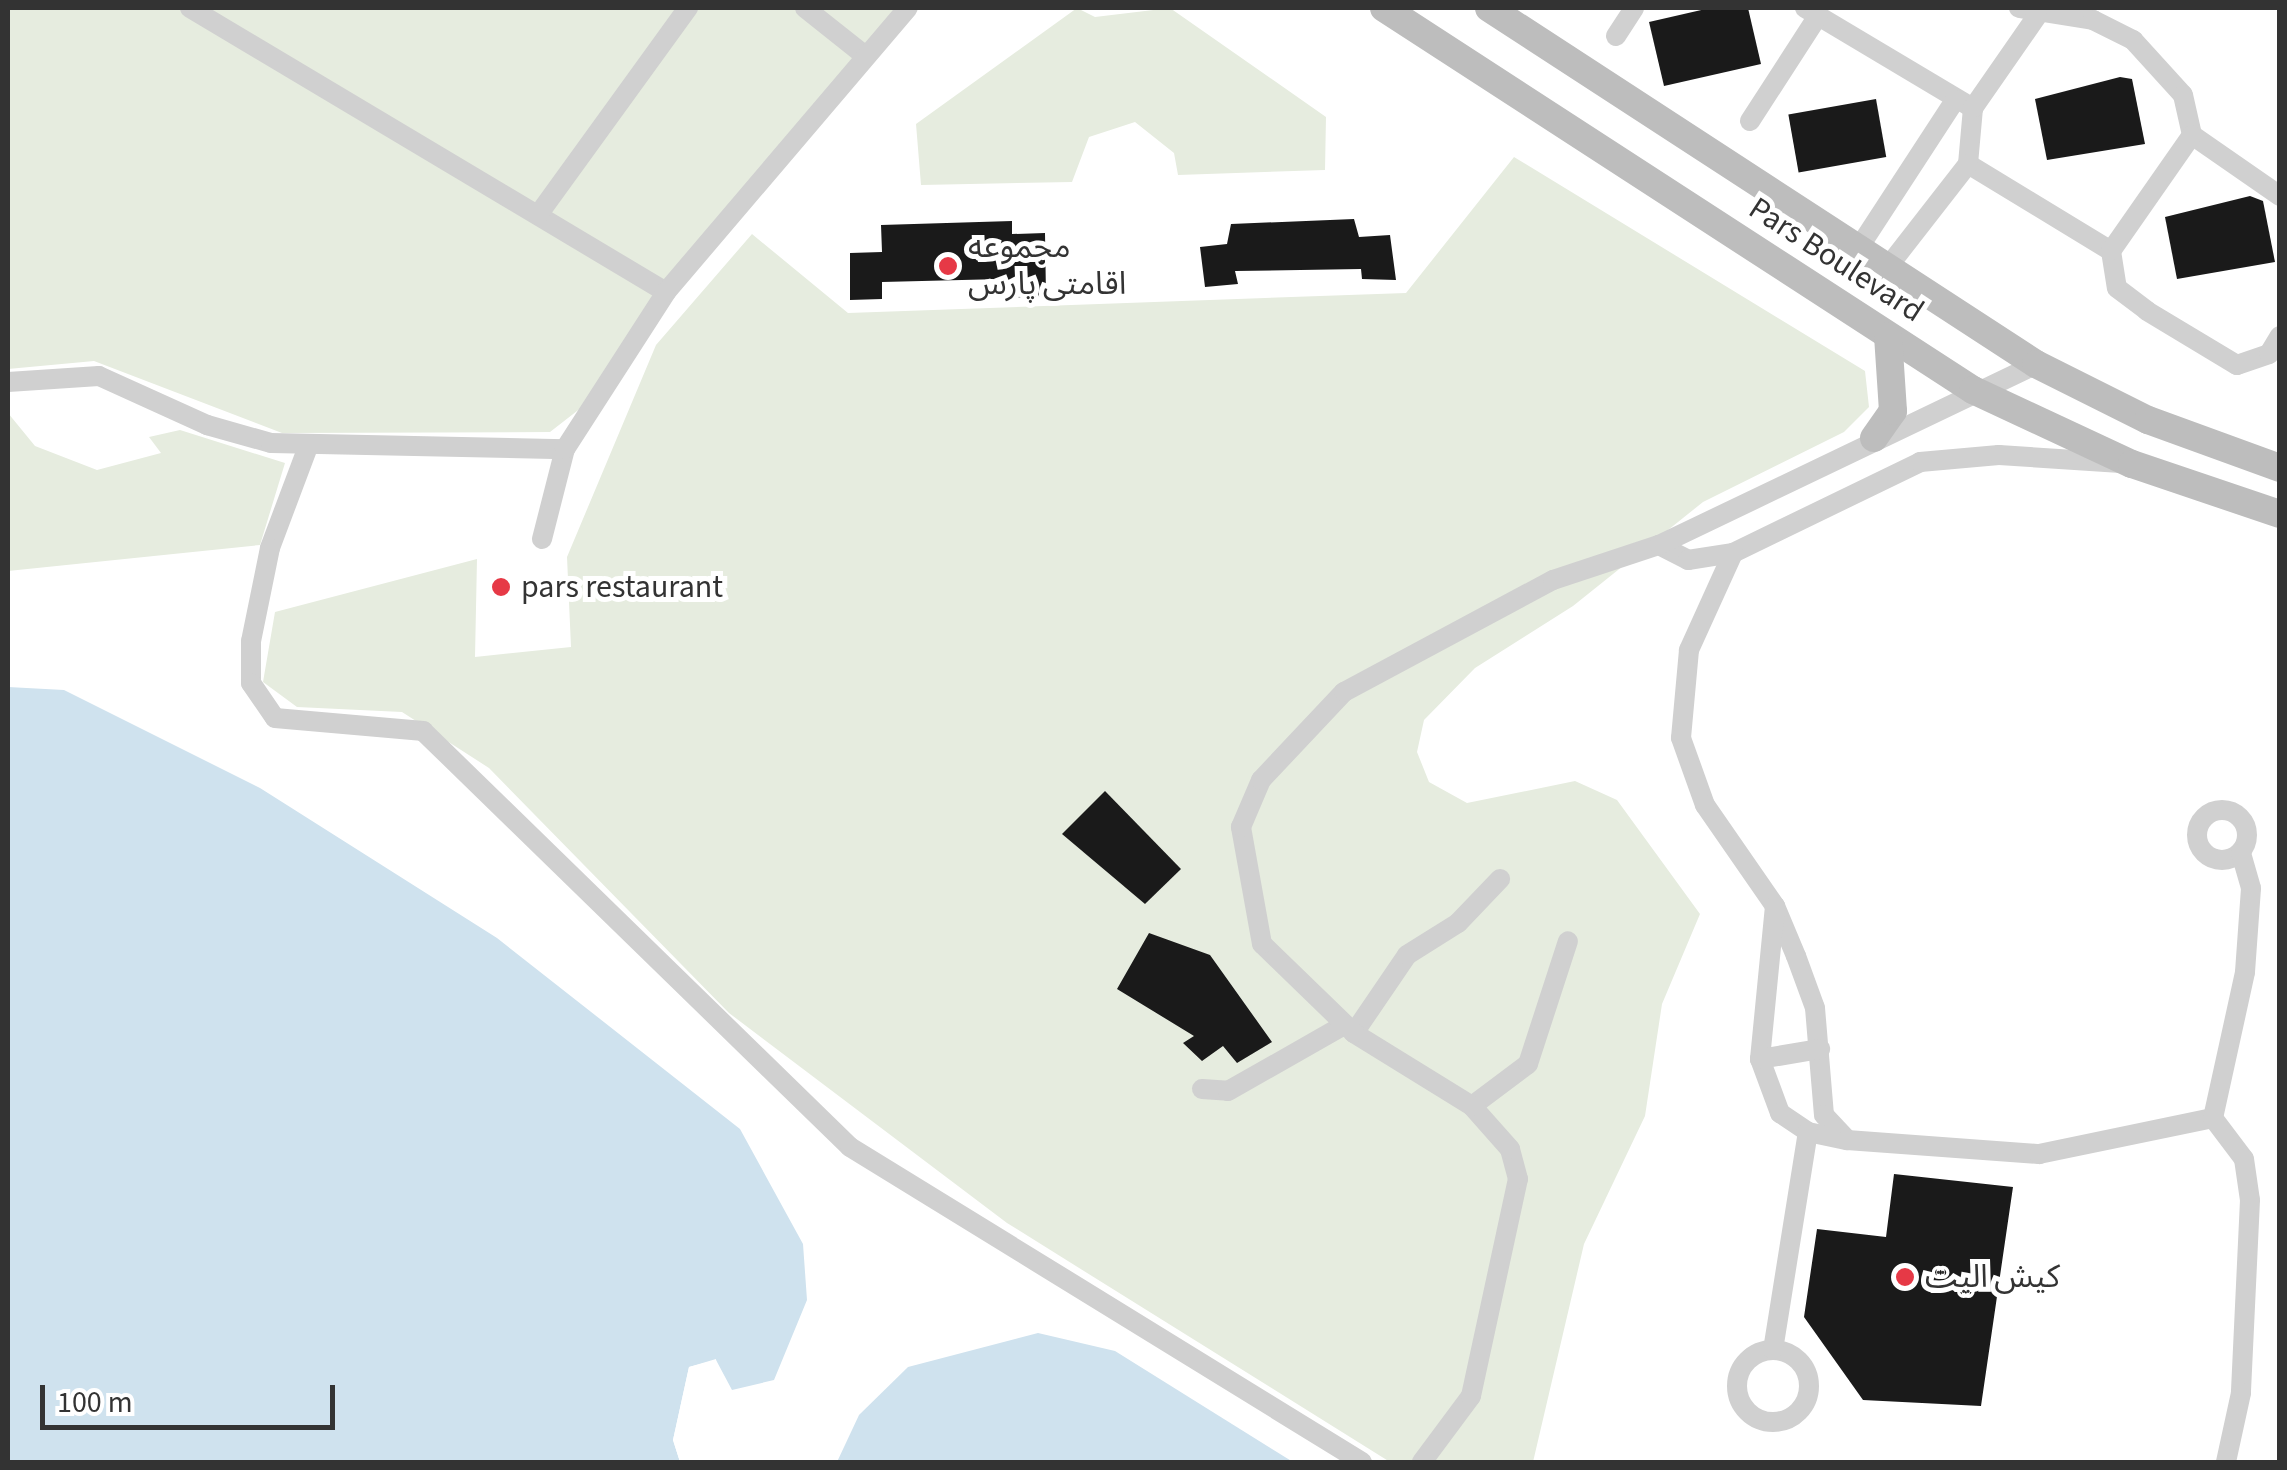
<!DOCTYPE html>
<meta charset="utf-8">
<style>
body{margin:0}
#map{position:relative;width:2287px;height:1470px;overflow:hidden;background:#fff;font-family:"Source Sans 3","Noto Sans Arabic",sans-serif}
div>[style]{position:absolute}
.green>*{inset:0;background:#e6ecdf}
.water>*{inset:0;background:#cfe2ee}
.pier>*{inset:0;background:#fff}
.building>*{inset:0;background:#1a1a1a;transform-origin:0 0}
.minor>*{height:20px;margin:-10px;padding:0 10px;transform-origin:10px;border-radius:10px;background:#d0d0d0}
.minor>.ring{margin:-10px;padding:0;box-sizing:content-box;background:none;border:20px solid #d0d0d0;border-radius:50%}
.secondary>*{height:28px;margin:-14px;padding:0 14px;transform-origin:14px;border-radius:14px;background:#bdbdbd}
.dots>*{width:28px;height:28px;translate:-50% -50%;box-sizing:border-box;border:5px solid #fff;border-radius:50%}
span{translate:-50% -50%;white-space:nowrap;text-align:center;line-height:1.15;-webkit-text-stroke:10px #fff;paint-order:stroke}
.poi-label{font-size:32px;color:#333}
.left{translate:0 -50%;text-align:left}
.street-label{font-size:32px;color:#333}
.frame{position:absolute;inset:0;border:10px solid #333;pointer-events:none}
.scale{position:absolute;left:40px;top:1385px;width:295px;height:45px;box-sizing:border-box;border:5px solid #333;border-top:0;padding-left:12px;font-size:30px;line-height:35px;white-space:nowrap;color:#333;-webkit-text-stroke:8px #fff;paint-order:stroke}
</style>
<div id="map">
<div class="green">
<i style="clip-path:polygon(8px 8px,897px 8px,586px 404px,550px 432px,282px 433px,94px 361px,8px 369px)"></i>
<i style="clip-path:polygon(1077px 8px,1095px 17px,1170px 8px,1326px 117px,1325px 170px,1178px 175px,1174px 153px,1135px 122px,1089px 137px,1072px 182px,921px 185px,916px 124px)"></i>
<i style="clip-path:polygon(1514px 157px,1865px 371px,1869px 407px,1844px 432px,1703px 502px,1573px 606px,1475px 668px,1424px 720px,1417px 752px,1429px 782px,1467px 803px,1575px 781px,1617px 800px,1700px 914px,1662px 1004px,1645px 1116px,1584px 1244px,1533px 1462px,1390px 1462px,1007px 1223px,729px 1013px,489px 768px,402px 712px,297px 707px,263px 682px,275px 612px,477px 559px,475px 657px,571px 647px,567px 557px,656px 345px,752px 234px,848px 313px,1406px 293px)"></i>
<i style="clip-path:polygon(8px 413px,35px 446px,97px 470px,161px 453px,149px 437px,180px 430px,285px 463px,260px 545px,8px 571px)"></i>
</div>
<div class="water">
<i style="clip-path:polygon(8px 687px,64px 690px,260px 788px,497px 938px,740px 1129px,803px 1244px,807px 1300px,774px 1380px,732px 1390px,716px 1360px,689px 1367px,673px 1440px,680px 1462px,8px 1462px)"></i>
<i style="clip-path:polygon(1038px 1333px,1115px 1351px,1293px 1462px,837px 1462px,859px 1415px,908px 1367px)"></i>
</div>
<div class="pier">
<i style="clip-path:polygon(716px 1359px,717px 1372px,693px 1371px,680px 1462px,673px 1440px,689px 1367px)"></i>
</div>
<div class="building">
<i style="clip-path:polygon(1710px 8px,1748px 8px,1761px 64px,1664px 86px,1649px 22px)"></i>
<i style="clip-path:polygon(2120px 77px,2132px 79px,2145px 144px,2047px 160px,2035px 99px)"></i>
<i style="left:1876px;top:99px;width:59px;height:89px;rotate:80deg"></i>
<i style="clip-path:polygon(2250px 196px,2263px 201px,2275px 262px,2177px 279px,2165px 217px)"></i>
<i style="clip-path:polygon(1354px 219px,1359px 237px,1390px 235px,1396px 280px,1362px 279px,1361px 269px,1235px 271px,1238px 284px,1205px 287px,1200px 247px,1227px 244px,1231px 224px)"></i>
<i style="clip-path:polygon(1012px 221px,1012px 234px,1045px 233px,1046px 296px,1003px 298px,1002px 279px,882px 282px,882px 299px,850px 300px,850px 253px,882px 252px,881px 225px)"></i>
<i style="clip-path:polygon(1105px 791px,1181px 869px,1145px 904px,1062px 834px)"></i>
<i style="clip-path:polygon(1149px 933px,1210px 955px,1272px 1042px,1237px 1063px,1223px 1046px,1202px 1061px,1183px 1043px,1194px 1036px,1117px 989px)"></i>
<i style="clip-path:polygon(1894px 1174px,2013px 1187px,1981px 1406px,1863px 1400px,1804px 1317px,1817px 1229px,1886px 1237px)"></i>
</div>
<div class="minor">
<i style="left:190px;top:8px;width:554px;rotate:30.82deg"></i>
<i style="left:805px;top:8px;width:75px;rotate:38.5deg"></i>
<i style="left:1805px;top:8px;width:196px;rotate:30.8deg"></i>
<i style="left:1973px;top:108px;width:56px;rotate:95.1deg"></i>
<i style="left:1968px;top:164px;width:167px;rotate:31.3deg"></i>
<i style="left:2111px;top:251px;width:37px;rotate:81deg"></i>
<i style="left:2117px;top:288px;width:38px;rotate:37deg"></i>
<i style="left:2147px;top:311px;width:105px;rotate:31deg"></i>
<i style="left:2237px;top:365px;width:34px;rotate:-19deg"></i>
<i style="left:2269px;top:354px;width:21px;rotate:-59deg"></i>
<i style="left:2019px;top:8px;width:75px;rotate:9.2deg"></i>
<i style="left:2093px;top:20px;width:45px;rotate:26.6deg"></i>
<i style="left:2133px;top:40px;width:74px;rotate:47.7deg"></i>
<i style="left:2183px;top:95px;width:41px;rotate:77.3deg"></i>
<i style="left:2192px;top:135px;width:107px;rotate:34.7deg"></i>
<i style="left:1616px;top:36px;width:33px;rotate:-57deg"></i>
<i style="left:1973px;top:108px;width:112px;rotate:-55.2deg"></i>
<i style="left:1750px;top:121px;width:125px;rotate:-57.1deg"></i>
<i style="left:538px;top:215px;width:256px;rotate:-54.1deg"></i>
<i style="left:1858px;top:249px;width:178px;rotate:-56.9deg"></i>
<i style="left:2111px;top:251px;width:141px;rotate:-55.1deg"></i>
<i style="left:1887px;top:268px;width:132px;rotate:-52.1deg"></i>
<i style="left:8px;top:382px;width:91px;rotate:-3.8deg"></i>
<i style="left:99px;top:376px;width:119px;rotate:24.4deg"></i>
<i style="left:207px;top:425px;width:66px;rotate:15.7deg"></i>
<i style="left:271px;top:443px;width:294px;rotate:1.2deg"></i>
<i style="left:309px;top:444px;width:111px;rotate:110.6deg"></i>
<i style="left:270px;top:548px;width:95px;rotate:101.5deg"></i>
<i style="left:251px;top:641px;width:42px;rotate:90deg"></i>
<i style="left:251px;top:683px;width:42px;rotate:55.6deg"></i>
<i style="left:275px;top:718px;width:149px;rotate:5deg"></i>
<i style="left:423px;top:731px;width:596px;rotate:44.25deg"></i>
<i style="left:850px;top:1147px;width:601px;rotate:31.6deg"></i>
<i style="left:542px;top:539px;width:93px;rotate:-75.7deg"></i>
<i style="left:565px;top:449px;width:187px;rotate:-57.2deg"></i>
<i style="left:666px;top:292px;width:373px;rotate:-49.6deg"></i>
<i style="left:1659px;top:545px;width:33px;rotate:27deg"></i>
<i style="left:1688px;top:560px;width:46px;rotate:-8.8deg"></i>
<i style="left:1733px;top:553px;width:208px;rotate:-25.9deg"></i>
<i style="left:1920px;top:462px;width:79px;rotate:-5.1deg"></i>
<i style="left:1999px;top:455px;width:122px;rotate:3.8deg"></i>
<i style="left:1733px;top:553px;width:107px;rotate:114.4deg"></i>
<i style="left:1689px;top:650px;width:88px;rotate:95.2deg"></i>
<i style="left:1681px;top:738px;width:71px;rotate:70.3deg"></i>
<i style="left:1705px;top:805px;width:123px;rotate:55.3deg"></i>
<i style="left:1775px;top:906px;width:54px;rotate:67.2deg"></i>
<i style="left:1796px;top:956px;width:55px;rotate:69.9deg"></i>
<i style="left:1815px;top:1008px;width:107px;rotate:85.2deg"></i>
<i style="left:1824px;top:1115px;width:34px;rotate:47deg"></i>
<i class="ring" style="left:2197px;top:810px;width:30px;height:30px"></i>
<i style="left:1775px;top:906px;width:154px;rotate:95.6deg"></i>
<i style="left:1760px;top:1059px;width:58px;rotate:69.7deg"></i>
<i style="left:1780px;top:1113px;width:34px;rotate:34deg"></i>
<i style="left:1808px;top:1132px;width:40px;rotate:12deg"></i>
<i style="left:1847px;top:1140px;width:193px;rotate:4.2deg"></i>
<i style="left:2039px;top:1154px;width:178px;rotate:-11.7deg"></i>
<i style="left:2213px;top:1118px;width:149px;rotate:-77.6deg"></i>
<i style="left:2245px;top:972px;width:84px;rotate:-85.9deg"></i>
<i style="left:2251px;top:888px;width:36px;rotate:-106deg"></i>
<i style="left:1354px;top:1033px;width:94px;rotate:-55.8deg"></i>
<i style="left:1407px;top:955px;width:60px;rotate:-32.1deg"></i>
<i style="left:1458px;top:923px;width:61px;rotate:-46.3deg"></i>
<i style="left:1760px;top:1059px;width:61px;rotate:-9.5deg"></i>
<i style="left:1202px;top:1089px;width:26px;rotate:4deg"></i>
<i style="left:1228px;top:1091px;width:133px;rotate:-29.6deg"></i>
<i style="left:1472px;top:1106px;width:70px;rotate:-36.9deg"></i>
<i style="left:1528px;top:1064px;width:129px;rotate:-72deg"></i>
<i style="left:2213px;top:1118px;width:51px;rotate:52.9deg"></i>
<i style="left:2244px;top:1159px;width:41px;rotate:81.7deg"></i>
<i style="left:2250px;top:1200px;width:193px;rotate:92.7deg"></i>
<i style="left:2241px;top:1393px;width:71px;rotate:102.3deg"></i>
<i class="ring" style="left:1737px;top:1350px;width:52px;height:52px"></i>
<i style="left:1773px;top:1350px;width:221px;rotate:-80.9deg"></i>
<i style="left:1422px;top:1462px;width:82px;rotate:-53.4deg"></i>
<i style="left:1471px;top:1396px;width:222px;rotate:-77.8deg"></i>
<i style="left:1518px;top:1179px;width:31px;rotate:-105deg"></i>
<i style="left:1510px;top:1149px;width:57px;rotate:-131.5deg"></i>
<i style="left:1472px;top:1106px;width:139px;rotate:-148.3deg"></i>
<i style="left:1354px;top:1033px;width:128px;rotate:-135.9deg"></i>
<i style="left:1262px;top:944px;width:119px;rotate:-100.2deg"></i>
<i style="left:1241px;top:827px;width:51px;rotate:-66.9deg"></i>
<i style="left:1261px;top:780px;width:121px;rotate:-46.7deg"></i>
<i style="left:1344px;top:692px;width:237px;rotate:-28.2deg"></i>
<i style="left:1553px;top:580px;width:112px;rotate:-18.3deg"></i>
<i style="left:1659px;top:545px;width:418px;rotate:-25.6deg"></i>
</div>
<div class="secondary">
<i style="left:1384px;top:8px;width:702px;rotate:32.97deg"></i>
<i style="left:1973px;top:390px;width:175px;rotate:25deg"></i>
<i style="left:2132px;top:464px;width:156px;rotate:18.7deg"></i>
<i style="left:1489px;top:8px;width:653px;rotate:33.06deg"></i>
<i style="left:2036px;top:364px;width:125px;rotate:26.6deg"></i>
<i style="left:2148px;top:420px;width:140px;rotate:20deg"></i>
<i style="left:1874px;top:438px;width:33px;rotate:-55deg"></i>
<i style="left:1893px;top:411px;width:75px;rotate:-93.8deg"></i>
</div>
<div class="dots">
<i style="left:948px;top:266px;background:#e63946"></i>
<i style="left:501px;top:587px;background:#e63946"></i>
<i style="left:1905px;top:1277px;background:#e63946"></i>
</div>
<div class="poi-label">
<span class="left" style="left:968px;top:266px">مجموعه<br>اقامتی پارس</span>
<span class="left" style="left:521px;top:587px">pars restaurant</span>
<span class="left" style="left:1925px;top:1277px">کیش الیت</span>
</div>
<div class="street-label">
<span style="left:1836px;top:260px;rotate:33deg">Pars Boulevard</span>
</div>
<div class="frame"></div>
<div class="scale">100 m</div>
</div>
